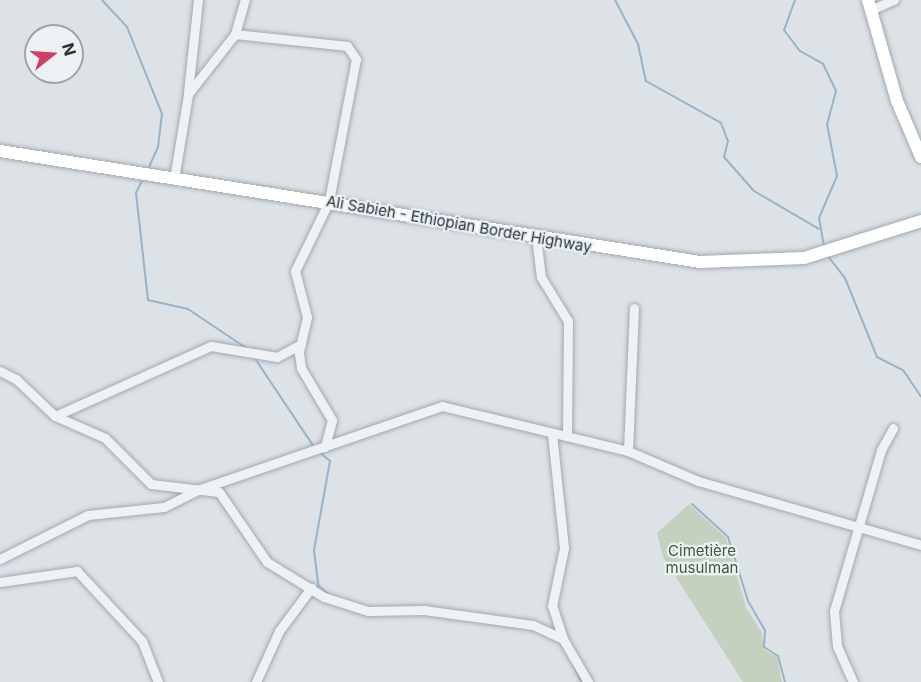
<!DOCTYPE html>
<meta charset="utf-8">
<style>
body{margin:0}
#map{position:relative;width:921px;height:682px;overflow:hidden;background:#dde2e7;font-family:Inter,sans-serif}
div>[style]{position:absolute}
.green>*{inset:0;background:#c5d1be}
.stream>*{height:2px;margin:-1px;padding:0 1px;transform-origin:1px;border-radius:1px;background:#97b4c7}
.roads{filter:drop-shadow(0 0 2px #a2a9b1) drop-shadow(0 0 2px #a2a9b1)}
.minor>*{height:9px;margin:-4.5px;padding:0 4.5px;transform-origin:4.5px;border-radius:4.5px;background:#eff2f5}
.major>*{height:12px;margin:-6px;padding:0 6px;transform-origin:6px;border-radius:6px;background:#fff}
span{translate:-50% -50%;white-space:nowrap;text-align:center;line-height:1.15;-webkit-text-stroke:4.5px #ecf1f4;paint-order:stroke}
.street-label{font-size:15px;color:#26313d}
.park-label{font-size:15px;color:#3f5934}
.north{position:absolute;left:24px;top:24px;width:60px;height:60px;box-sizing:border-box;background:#ecf1f4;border:2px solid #9da4ab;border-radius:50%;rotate:73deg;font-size:16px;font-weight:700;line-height:24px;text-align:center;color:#26313d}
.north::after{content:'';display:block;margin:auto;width:21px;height:27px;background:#cd4167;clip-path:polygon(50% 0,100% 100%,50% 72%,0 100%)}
</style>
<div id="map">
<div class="green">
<i style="clip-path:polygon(689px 504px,726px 538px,746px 607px,762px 633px,764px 650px,777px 657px,782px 682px,743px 682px,663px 557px,657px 533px)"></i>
</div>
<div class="stream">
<i style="left:102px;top:0;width:37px;rotate:47deg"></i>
<i style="left:127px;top:27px;width:94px;rotate:68.1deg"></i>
<i style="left:162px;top:114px;width:33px;rotate:97deg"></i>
<i style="left:158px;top:147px;width:24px;rotate:114deg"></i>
<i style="left:615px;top:0;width:50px;rotate:62.4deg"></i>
<i style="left:638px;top:44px;width:38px;rotate:78deg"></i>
<i style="left:646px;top:81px;width:86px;rotate:29.2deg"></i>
<i style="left:721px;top:123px;width:19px;rotate:69deg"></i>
<i style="left:728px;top:141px;width:16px;rotate:104deg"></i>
<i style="left:724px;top:157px;width:45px;rotate:48.6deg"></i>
<i style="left:754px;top:191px;width:75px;rotate:30.3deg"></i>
<i style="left:795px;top:0;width:32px;rotate:110deg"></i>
<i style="left:784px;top:30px;width:26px;rotate:53deg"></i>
<i style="left:800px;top:51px;width:26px;rotate:29deg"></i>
<i style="left:823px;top:64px;width:30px;rotate:64deg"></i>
<i style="left:836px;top:91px;width:34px;rotate:105deg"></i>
<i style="left:827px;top:124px;width:53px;rotate:79.1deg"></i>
<i style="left:837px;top:176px;width:46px;rotate:113.2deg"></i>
<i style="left:819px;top:218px;width:29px;rotate:80deg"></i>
<i style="left:144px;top:177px;width:18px;rotate:117deg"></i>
<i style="left:136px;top:193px;width:108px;rotate:83.6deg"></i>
<i style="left:148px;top:300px;width:41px;rotate:12.7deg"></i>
<i style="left:188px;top:309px;width:70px;rotate:33.9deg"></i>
<i style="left:827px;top:255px;width:29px;rotate:52deg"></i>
<i style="left:845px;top:278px;width:85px;rotate:67.9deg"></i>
<i style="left:877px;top:357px;width:29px;rotate:27deg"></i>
<i style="left:903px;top:370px;width:32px;rotate:56deg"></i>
<i style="left:254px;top:357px;width:108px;rotate:56.3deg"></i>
<i style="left:318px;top:451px;width:16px;rotate:40deg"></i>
<i style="left:330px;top:461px;width:90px;rotate:100.2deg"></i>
<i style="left:314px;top:550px;width:35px;rotate:83deg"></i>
<i style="left:318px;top:585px;width:13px;rotate:42deg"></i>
<i style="left:692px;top:504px;width:49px;rotate:42.5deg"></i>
<i style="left:728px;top:537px;width:67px;rotate:72.6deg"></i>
<i style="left:748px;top:601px;width:34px;rotate:60deg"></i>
<i style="left:765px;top:631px;width:16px;rotate:94deg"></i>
<i style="left:764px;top:647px;width:17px;rotate:33deg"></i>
<i style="left:778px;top:656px;width:27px;rotate:75deg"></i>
<i style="left:370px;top:615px;width:20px"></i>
<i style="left:473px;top:621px;width:42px;rotate:8.1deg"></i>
<i style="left:573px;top:664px;width:20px;rotate:66deg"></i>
</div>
<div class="roads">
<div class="minor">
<i style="left:870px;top:10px;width:26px;rotate:-23deg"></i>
<i style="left:235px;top:34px;width:113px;rotate:6.1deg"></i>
<i style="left:347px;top:46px;width:16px;rotate:55deg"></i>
<i style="left:356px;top:59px;width:145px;rotate:100.8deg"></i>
<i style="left:329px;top:201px;width:78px;rotate:115.9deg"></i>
<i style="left:295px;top:271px;width:48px;rotate:75.4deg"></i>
<i style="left:307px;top:317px;width:37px;rotate:103deg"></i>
<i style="left:299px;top:353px;width:15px;rotate:82deg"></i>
<i style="left:301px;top:368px;width:61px;rotate:59.2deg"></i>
<i style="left:332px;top:420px;width:28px;rotate:105deg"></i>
<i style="left:188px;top:92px;width:93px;rotate:-83.8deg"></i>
<i style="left:174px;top:179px;width:86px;rotate:-80.6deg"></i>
<i style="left:188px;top:94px;width:76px;rotate:-51.9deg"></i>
<i style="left:235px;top:34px;width:35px;rotate:-74deg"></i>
<i style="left:536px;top:237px;width:40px;rotate:82.9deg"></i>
<i style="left:541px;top:277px;width:52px;rotate:58.5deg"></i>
<i style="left:568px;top:321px;width:115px;rotate:90.5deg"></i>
<i style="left:0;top:371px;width:18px;rotate:27deg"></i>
<i style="left:16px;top:379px;width:54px;rotate:43.5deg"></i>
<i style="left:55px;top:416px;width:55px;rotate:23.7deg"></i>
<i style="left:105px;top:438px;width:65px;rotate:45deg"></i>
<i style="left:151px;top:484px;width:68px;rotate:6.7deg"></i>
<i style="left:219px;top:492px;width:85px;rotate:55.6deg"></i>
<i style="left:267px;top:562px;width:67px;rotate:31.6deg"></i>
<i style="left:324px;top:597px;width:46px;rotate:17.7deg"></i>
<i style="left:368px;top:611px;width:56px;rotate:-1deg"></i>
<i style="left:424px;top:610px;width:110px;rotate:7.8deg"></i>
<i style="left:533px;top:625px;width:33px;rotate:25deg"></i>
<i style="left:563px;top:639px;width:35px;rotate:-108deg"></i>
<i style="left:552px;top:606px;width:59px;rotate:-78.3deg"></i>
<i style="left:564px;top:548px;width:116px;rotate:-96deg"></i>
<i style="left:55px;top:416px;width:171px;rotate:-24.2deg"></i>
<i style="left:211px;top:346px;width:67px;rotate:9.5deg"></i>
<i style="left:277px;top:357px;width:27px;rotate:-28deg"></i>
<i style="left:628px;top:451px;width:143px;rotate:-87.6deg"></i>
<i style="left:0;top:559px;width:98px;rotate:-26.6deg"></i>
<i style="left:88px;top:515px;width:76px;rotate:-6deg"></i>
<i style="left:164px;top:507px;width:40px;rotate:-26.6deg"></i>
<i style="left:200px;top:489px;width:256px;rotate:-18.9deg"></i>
<i style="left:442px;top:406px;width:191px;rotate:13.6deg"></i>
<i style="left:628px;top:451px;width:76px;rotate:23.2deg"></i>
<i style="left:698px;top:481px;width:232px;rotate:16deg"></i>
<i style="left:0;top:582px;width:78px;rotate:-8.1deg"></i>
<i style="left:77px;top:571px;width:96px;rotate:47.1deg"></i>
<i style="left:142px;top:641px;width:44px;rotate:68.7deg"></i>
<i style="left:563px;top:639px;width:50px;rotate:59.8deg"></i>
<i style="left:256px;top:682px;width:56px;rotate:-65.7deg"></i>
<i style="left:279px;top:631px;width:54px;rotate:-53.3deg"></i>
<i style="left:853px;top:682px;width:39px;rotate:-114deg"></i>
<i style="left:837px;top:646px;width:35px;rotate:-95deg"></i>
<i style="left:834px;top:611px;width:168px;rotate:-73.7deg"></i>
<i style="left:881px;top:450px;width:25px;rotate:-61deg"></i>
</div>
<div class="major">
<i style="left:868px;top:0;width:105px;rotate:74deg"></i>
<i style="left:897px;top:101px;width:61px;rotate:66.8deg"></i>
<i style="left:0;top:151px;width:709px;rotate:9.01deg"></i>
<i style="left:700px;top:262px;width:104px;rotate:-2.2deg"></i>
<i style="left:804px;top:258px;width:123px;rotate:-17.5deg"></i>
</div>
</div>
<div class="street-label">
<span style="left:459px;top:224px;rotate:10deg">Ali Sabieh - Ethiopian Border Highway</span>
</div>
<div class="park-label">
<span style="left:702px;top:559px">Cimetière<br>musulman</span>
</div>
<div class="north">N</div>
</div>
